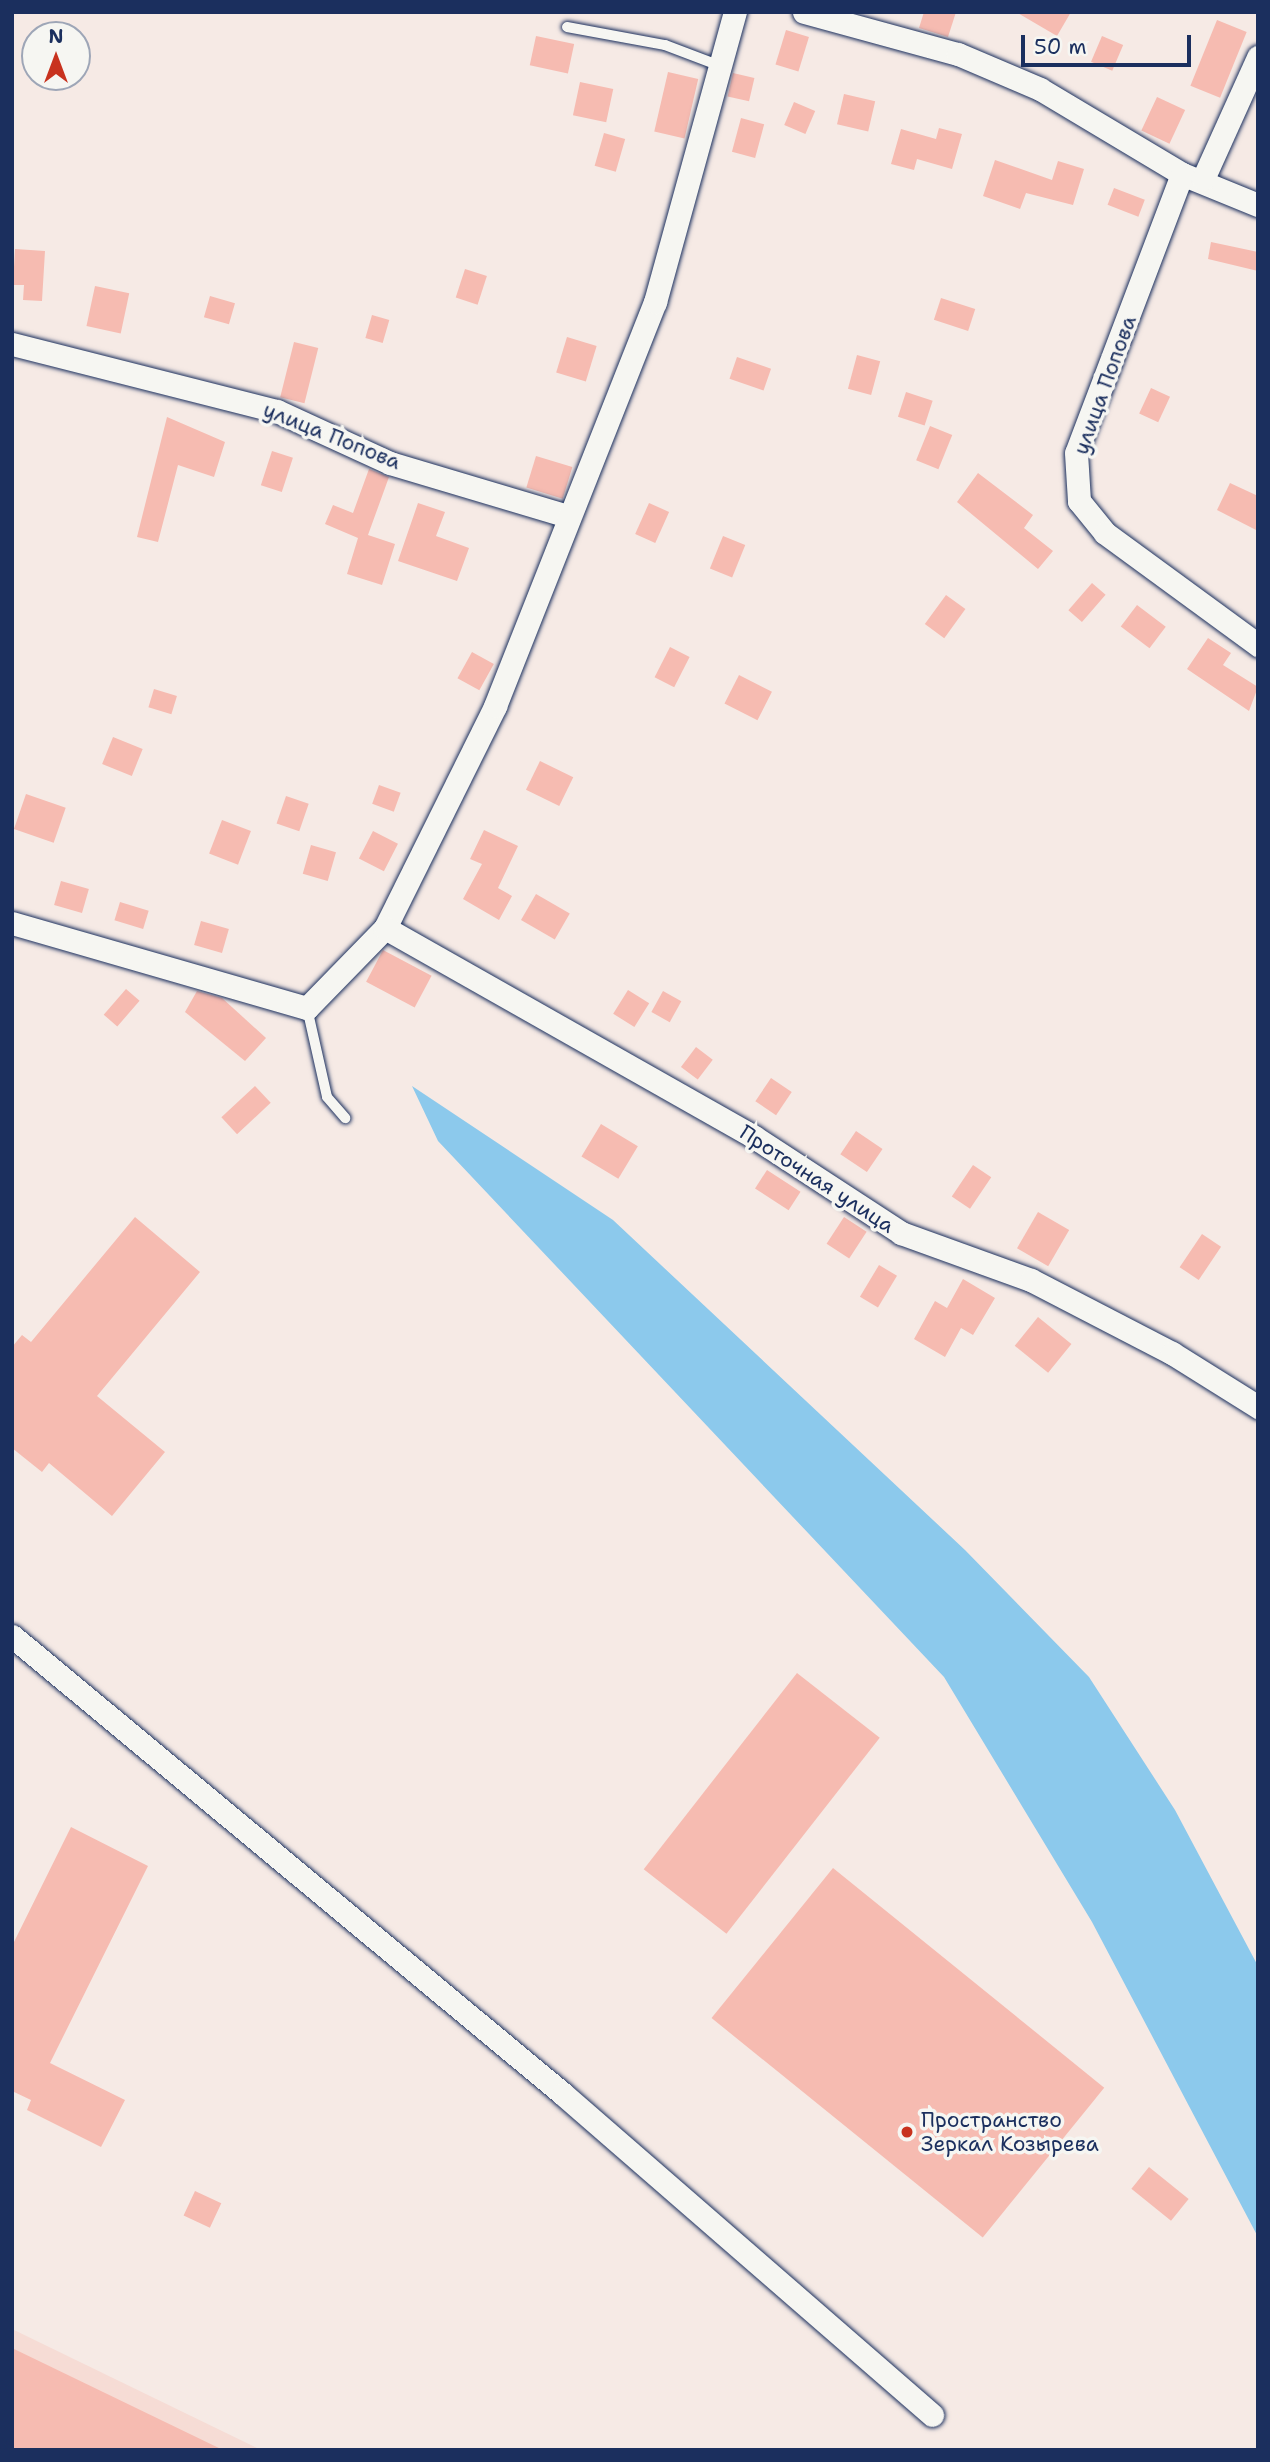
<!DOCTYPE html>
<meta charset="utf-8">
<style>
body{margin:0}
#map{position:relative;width:1270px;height:2462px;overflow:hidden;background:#f6eae5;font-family:"Shantell Sans",sans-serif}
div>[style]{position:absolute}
.built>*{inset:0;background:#f6dcd5}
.water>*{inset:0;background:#8cc9ec}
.building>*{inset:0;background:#f6bbb1;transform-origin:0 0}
.roads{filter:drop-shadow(0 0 2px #1b2f5e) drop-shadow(0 0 2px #1b2f5e)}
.service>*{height:10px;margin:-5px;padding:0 5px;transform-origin:5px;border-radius:5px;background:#f6f6f2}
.minor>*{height:23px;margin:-11.5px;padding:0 11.5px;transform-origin:11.5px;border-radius:11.5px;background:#f6f6f2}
.dots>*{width:19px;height:19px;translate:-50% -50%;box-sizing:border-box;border:4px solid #f6f6f2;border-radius:50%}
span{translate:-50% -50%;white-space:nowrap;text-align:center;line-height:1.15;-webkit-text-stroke:7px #f6f6f2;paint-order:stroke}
.street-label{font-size:21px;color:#1b2f5e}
.poi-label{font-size:21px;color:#1b2f5e}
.left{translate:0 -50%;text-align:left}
.frame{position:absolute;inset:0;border:14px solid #1b2f5e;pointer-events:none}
.north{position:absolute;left:21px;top:21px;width:70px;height:70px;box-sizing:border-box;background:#f6f6f2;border:2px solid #9ea6b7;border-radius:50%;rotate:0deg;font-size:19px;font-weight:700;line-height:28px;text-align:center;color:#1b2f5e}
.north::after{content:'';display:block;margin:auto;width:24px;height:32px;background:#c8321e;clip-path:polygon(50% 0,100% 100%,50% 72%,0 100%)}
.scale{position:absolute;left:1021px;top:35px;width:170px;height:32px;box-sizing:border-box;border:4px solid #1b2f5e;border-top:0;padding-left:9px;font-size:21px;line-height:24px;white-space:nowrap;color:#1b2f5e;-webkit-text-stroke:5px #f6f6f2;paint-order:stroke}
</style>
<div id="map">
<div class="built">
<i style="clip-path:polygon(12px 2329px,261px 2450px,12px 2450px)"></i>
</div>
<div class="water">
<i style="clip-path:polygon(412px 1086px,613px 1220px,965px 1550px,1089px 1677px,1175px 1810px,1258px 1966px,1258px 2237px,1092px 1922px,944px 1677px,438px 1141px)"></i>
</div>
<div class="building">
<i style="clip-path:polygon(924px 12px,956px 12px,948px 37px,919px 28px)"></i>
<i style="clip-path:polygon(1016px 12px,1071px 12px,1057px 36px)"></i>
<i style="left:1217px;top:20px;width:32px;height:71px;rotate:22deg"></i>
<i style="left:786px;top:30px;width:24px;height:36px;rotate:17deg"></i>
<i style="left:536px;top:36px;width:39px;height:30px;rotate:12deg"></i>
<i style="left:1102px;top:36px;width:23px;height:28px;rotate:23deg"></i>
<i style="left:668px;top:72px;width:31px;height:61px;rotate:13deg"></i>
<i style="left:733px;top:73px;width:22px;height:24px;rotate:13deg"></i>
<i style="left:580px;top:82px;width:34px;height:34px;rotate:12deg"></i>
<i style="left:844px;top:94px;width:32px;height:31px;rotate:13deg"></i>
<i style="left:1157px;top:97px;width:31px;height:37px;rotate:25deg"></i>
<i style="left:794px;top:102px;width:23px;height:25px;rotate:23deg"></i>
<i style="left:741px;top:118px;width:24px;height:35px;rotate:15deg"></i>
<i style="clip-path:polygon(939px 128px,962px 134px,952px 169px,917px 159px,914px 170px,891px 164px,901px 129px,936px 139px)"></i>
<i style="left:604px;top:133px;width:22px;height:34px;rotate:16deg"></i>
<i style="clip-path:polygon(995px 160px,1052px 180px,1058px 161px,1084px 169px,1073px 205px,1026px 193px,1020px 209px,983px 196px)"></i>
<i style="left:1114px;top:188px;width:33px;height:18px;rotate:21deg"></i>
<i style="clip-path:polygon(1211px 242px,1258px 252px,1258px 271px,1208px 259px)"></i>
<i style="clip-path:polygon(15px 249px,45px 251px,42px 301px,23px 300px,24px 285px,13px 285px)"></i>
<i style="left:465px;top:269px;width:23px;height:30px;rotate:18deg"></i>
<i style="left:95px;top:286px;width:35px;height:41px;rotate:12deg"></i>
<i style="left:210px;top:296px;width:26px;height:22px;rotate:16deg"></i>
<i style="left:941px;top:298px;width:36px;height:23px;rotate:18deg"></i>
<i style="left:372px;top:315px;width:18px;height:24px;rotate:16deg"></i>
<i style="left:567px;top:337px;width:31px;height:37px;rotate:17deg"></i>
<i style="left:294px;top:342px;width:25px;height:57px;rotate:14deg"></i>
<i style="left:857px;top:355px;width:24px;height:35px;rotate:15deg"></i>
<i style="left:737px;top:357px;width:36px;height:23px;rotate:19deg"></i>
<i style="left:1151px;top:388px;width:21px;height:28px;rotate:25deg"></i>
<i style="left:906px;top:392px;width:28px;height:26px;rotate:18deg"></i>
<i style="clip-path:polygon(167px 417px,225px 442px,214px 477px,178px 465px,158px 542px,137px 537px)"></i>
<i style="left:930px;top:426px;width:24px;height:37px;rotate:22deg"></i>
<i style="left:272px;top:451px;width:22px;height:36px;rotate:18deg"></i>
<i style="left:536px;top:456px;width:38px;height:33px;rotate:17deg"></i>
<i style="clip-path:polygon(369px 469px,389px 477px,368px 535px,395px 544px,382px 585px,347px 574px,358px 538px,325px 524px,333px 505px,353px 513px)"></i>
<i style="clip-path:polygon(978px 473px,1033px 515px,1024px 528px,1053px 551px,1038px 569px,957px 502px)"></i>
<i style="clip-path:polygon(1230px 483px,1258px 496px,1258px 531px,1217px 510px)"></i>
<i style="clip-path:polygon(418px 503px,445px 512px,436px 536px,469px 548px,457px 581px,398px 561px)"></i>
<i style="left:649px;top:503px;width:22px;height:34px;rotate:24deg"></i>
<i style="left:723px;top:536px;width:24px;height:35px;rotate:22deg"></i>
<i style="left:1092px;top:583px;width:18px;height:36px;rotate:41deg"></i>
<i style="left:946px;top:595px;width:24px;height:36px;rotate:36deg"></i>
<i style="left:1137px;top:605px;width:36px;height:27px;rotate:37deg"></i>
<i style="clip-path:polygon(1208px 638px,1231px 653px,1223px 665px,1258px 687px,1249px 711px,1187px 669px)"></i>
<i style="left:670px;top:647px;width:22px;height:34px;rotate:27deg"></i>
<i style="left:472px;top:652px;width:25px;height:30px;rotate:29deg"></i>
<i style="left:739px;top:675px;width:37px;height:32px;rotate:27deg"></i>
<i style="left:154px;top:689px;width:24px;height:19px;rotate:17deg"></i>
<i style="left:113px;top:737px;width:32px;height:29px;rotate:22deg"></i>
<i style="left:540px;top:761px;width:37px;height:32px;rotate:26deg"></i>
<i style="left:379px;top:785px;width:23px;height:20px;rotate:20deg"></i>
<i style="left:26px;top:794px;width:42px;height:37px;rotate:19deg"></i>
<i style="left:286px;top:796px;width:24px;height:29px;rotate:19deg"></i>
<i style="left:222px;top:820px;width:31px;height:36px;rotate:21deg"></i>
<i style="clip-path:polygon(484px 830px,518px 846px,498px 888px,512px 896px,499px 920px,463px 899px,482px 864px,470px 859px)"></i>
<i style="left:373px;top:831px;width:28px;height:31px;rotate:27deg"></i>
<i style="left:311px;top:845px;width:26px;height:30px;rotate:16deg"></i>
<i style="left:61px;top:881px;width:29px;height:25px;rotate:16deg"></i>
<i style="left:536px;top:894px;width:39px;height:30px;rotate:30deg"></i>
<i style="left:120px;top:902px;width:30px;height:19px;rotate:17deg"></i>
<i style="left:201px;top:921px;width:29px;height:25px;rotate:16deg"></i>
<i style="left:383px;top:950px;width:55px;height:36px;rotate:28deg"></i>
<i style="left:126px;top:989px;width:18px;height:34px;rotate:41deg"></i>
<i style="left:628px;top:990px;width:25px;height:28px;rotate:32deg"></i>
<i style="clip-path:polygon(197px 991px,222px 998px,266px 1038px,245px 1061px,185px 1012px)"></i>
<i style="left:663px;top:991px;width:21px;height:24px;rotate:29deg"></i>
<i style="left:696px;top:1047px;width:21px;height:25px;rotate:37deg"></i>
<i style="left:771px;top:1078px;width:25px;height:28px;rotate:34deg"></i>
<i style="left:255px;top:1086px;width:23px;height:46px;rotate:47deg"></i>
<i style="left:601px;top:1124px;width:43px;height:38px;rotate:31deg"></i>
<i style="left:856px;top:1131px;width:32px;height:28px;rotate:34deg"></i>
<i style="left:973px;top:1165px;width:22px;height:38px;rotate:34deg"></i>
<i style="left:767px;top:1170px;width:40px;height:22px;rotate:33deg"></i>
<i style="left:1038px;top:1212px;width:36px;height:42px;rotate:30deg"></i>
<i style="clip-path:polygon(135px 1217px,200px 1272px,97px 1396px,165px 1452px,112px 1516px,49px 1463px,42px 1472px,12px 1448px,12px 1347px,22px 1335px,31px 1342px)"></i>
<i style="left:844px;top:1217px;width:27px;height:32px;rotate:33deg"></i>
<i style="left:1202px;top:1234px;width:23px;height:40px;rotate:34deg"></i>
<i style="left:879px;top:1265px;width:21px;height:37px;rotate:31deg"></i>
<i style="clip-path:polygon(963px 1279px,995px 1298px,973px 1335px,961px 1328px,945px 1357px,914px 1339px,935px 1301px,947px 1308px)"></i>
<i style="left:1038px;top:1317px;width:43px;height:37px;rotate:39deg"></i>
<i style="left:797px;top:1673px;width:105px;height:249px;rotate:38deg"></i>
<i style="clip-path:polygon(71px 1827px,148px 1866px,50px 2063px,125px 2100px,101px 2147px,27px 2110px,31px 2100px,12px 2091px,12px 1946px)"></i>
<i style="left:833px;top:1868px;width:349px;height:193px;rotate:39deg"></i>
<i style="left:1149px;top:2167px;width:51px;height:28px;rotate:39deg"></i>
<i style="left:195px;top:2191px;width:29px;height:27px;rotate:25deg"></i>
<i style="clip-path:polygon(12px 2348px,223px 2450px,12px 2450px)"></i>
</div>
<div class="roads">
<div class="service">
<i style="left:567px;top:27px;width:100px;rotate:10.4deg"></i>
<i style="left:665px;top:45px;width:62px;rotate:20.8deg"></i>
<i style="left:307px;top:1008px;width:91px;rotate:77.3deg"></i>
<i style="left:327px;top:1097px;width:28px;rotate:49deg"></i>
</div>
<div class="minor">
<i style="left:804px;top:12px;width:160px;rotate:15.3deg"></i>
<i style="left:958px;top:54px;width:89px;rotate:23.1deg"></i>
<i style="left:1040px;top:89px;width:165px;rotate:30.9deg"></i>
<i style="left:1182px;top:174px;width:82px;rotate:22.2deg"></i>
<i style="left:1182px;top:174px;width:298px;rotate:110.8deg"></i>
<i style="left:1076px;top:453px;width:48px;rotate:86.4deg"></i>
<i style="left:1079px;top:501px;width:41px;rotate:50.9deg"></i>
<i style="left:1105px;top:533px;width:190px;rotate:36.2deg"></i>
<i style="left:1203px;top:179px;width:134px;rotate:-65.7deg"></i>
<i style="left:12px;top:344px;width:273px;rotate:14.2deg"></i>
<i style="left:277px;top:411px;width:124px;rotate:24.7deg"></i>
<i style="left:390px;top:463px;width:186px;rotate:16.6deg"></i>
<i style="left:12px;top:923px;width:307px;rotate:16.1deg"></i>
<i style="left:307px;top:1008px;width:112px;rotate:-45.7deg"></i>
<i style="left:385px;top:928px;width:248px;rotate:-63.6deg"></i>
<i style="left:495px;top:706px;width:435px;rotate:-68.4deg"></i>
<i style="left:655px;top:302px;width:301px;rotate:-74.6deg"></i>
<i style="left:385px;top:928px;width:424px;rotate:29.5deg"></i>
<i style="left:754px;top:1137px;width:176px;rotate:33.1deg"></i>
<i style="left:901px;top:1233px;width:138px;rotate:19.9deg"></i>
<i style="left:1031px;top:1280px;width:159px;rotate:27.4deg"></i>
<i style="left:1172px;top:1353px;width:102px;rotate:32.1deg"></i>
<i style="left:12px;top:1636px;width:716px;rotate:39.73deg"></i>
<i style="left:563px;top:2094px;width:489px;rotate:41deg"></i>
</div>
</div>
<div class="dots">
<i style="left:907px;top:2132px;background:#c8321e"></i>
</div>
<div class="street-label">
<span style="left:1105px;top:385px;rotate:-70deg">улица Попова</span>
<span style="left:332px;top:436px;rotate:22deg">улица Попова</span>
<span style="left:817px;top:1179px;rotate:33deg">Проточная улица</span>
</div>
<div class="poi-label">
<span class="left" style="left:921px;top:2132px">Пространство<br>Зеркал Козырева</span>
</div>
<div class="frame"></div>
<div class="north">N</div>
<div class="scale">50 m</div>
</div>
